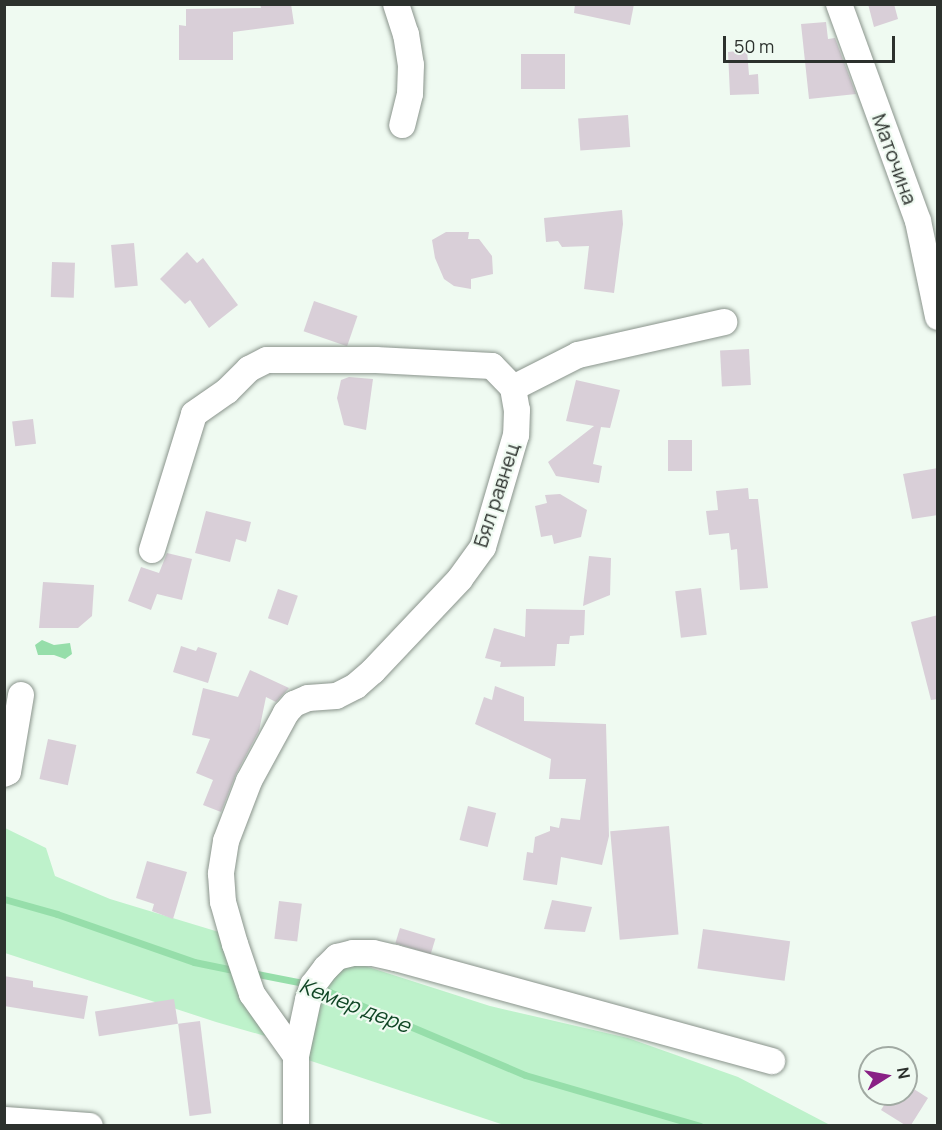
<!DOCTYPE html>
<meta charset="utf-8">
<style>
body{margin:0}
#map{position:relative;width:942px;height:1130px;overflow:hidden;background:#effaf1;font-family:Manrope,sans-serif}
div>[style]{position:absolute}
.green>*{inset:0;background:#bef2cb}
.water>*{inset:0;background:#96deaa}
.stream>*{height:7px;margin:-3.5px;padding:0 3.5px;transform-origin:3.5px;border-radius:3.5px;background:#96deaa}
.building>*{inset:0;background:#d9cfd8;transform-origin:0 0}
.roads{filter:drop-shadow(0 0 2px #8a948c) drop-shadow(0 0 2px #8a948c)}
.street>*{height:26px;margin:-13px;padding:0 13px;transform-origin:13px;border-radius:13px;background:#fff}
span{translate:-50% -50%;white-space:nowrap;text-align:center;line-height:1.15;-webkit-text-stroke:4.5px #effaf1;paint-order:stroke}
.street-label{font-size:20px;color:#2c312d}
.water-label{font-size:21px;color:#0f4524;font-style:italic}
.frame{position:absolute;inset:0;border:6px solid #2c312d;pointer-events:none}
.north{position:absolute;left:858px;top:1046px;width:60px;height:60px;box-sizing:border-box;background:#effaf1;border:2px solid #a1aaa3;border-radius:50%;rotate:79deg;font-size:16px;font-weight:700;line-height:24px;text-align:center;color:#2c312d}
.north::after{content:'';display:block;margin:auto;width:21px;height:27px;background:#892085;clip-path:polygon(50% 0,100% 100%,50% 72%,0 100%)}
.scale{position:absolute;left:723px;top:36px;width:172px;height:27px;box-sizing:border-box;border:3px solid #2c312d;border-top:0;padding-left:8px;font-size:18px;line-height:21px;white-space:nowrap;color:#2c312d;-webkit-text-stroke:4px #effaf1;paint-order:stroke}
</style>
<div id="map">
<div class="green">
<i style="clip-path:polygon(5px 828px,46px 848px,55px 876px,110px 899px,232px 936px,286px 1042px,216px 1022px,5px 953px)"></i>
<i style="clip-path:polygon(337px 957px,490px 1006px,628px 1038px,738px 1077px,830px 1125px,504px 1125px,296px 1056px)"></i>
</div>
<div class="water">
<i style="clip-path:polygon(42px 640px,54px 645px,70px 643px,72px 654px,65px 659px,54px 655px,38px 655px,35px 645px)"></i>
</div>
<div class="stream">
<i style="left:4px;top:899px;width:55px;rotate:15.8deg"></i>
<i style="left:57px;top:914px;width:145px;rotate:19.3deg"></i>
<i style="left:194px;top:962px;width:45px;rotate:11.6deg"></i>
<i style="left:252px;top:973px;width:62px;rotate:11.1deg"></i>
<i style="left:313px;top:985px;width:230px;rotate:23deg"></i>
<i style="left:525px;top:1075px;width:182px;rotate:16.2deg"></i>
</div>
<div class="building">
<i style="clip-path:polygon(260px 4px,291px 4px,294px 24px,233px 32px,233px 60px,179px 60px,179px 25px,186px 26px,186px 9px,261px 8px)"></i>
<i style="clip-path:polygon(575px 4px,634px 4px,630px 25px,574px 13px)"></i>
<i style="clip-path:polygon(868px 4px,894px 4px,898px 19px,874px 27px)"></i>
<i style="clip-path:polygon(826px 22px,828px 39px,835px 38px,856px 94px,809px 99px,801px 24px)"></i>
<i style="clip-path:polygon(747px 50px,749px 75px,758px 74px,759px 94px,730px 95px,728px 52px)"></i>
<i style="left:521px;top:54px;width:44px;height:35px"></i>
<i style="left:628px;top:115px;width:32px;height:50px;rotate:86deg"></i>
<i style="clip-path:polygon(622px 210px,623px 224px,614px 293px,584px 289px,589px 246px,562px 247px,558px 241px,546px 242px,544px 218px)"></i>
<i style="clip-path:polygon(446px 232px,469px 232px,468px 239px,479px 239px,492px 256px,493px 274px,471px 279px,471px 289px,454px 286px,444px 279px,435px 258px,432px 240px)"></i>
<i style="left:134px;top:243px;width:43px;height:23px;rotate:85deg"></i>
<i style="clip-path:polygon(187px 252px,197px 263px,203px 258px,238px 305px,209px 328px,190px 300px,185px 304px,160px 279px)"></i>
<i style="left:52px;top:262px;width:23px;height:35px;rotate:2deg"></i>
<i style="left:314px;top:301px;width:46px;height:32px;rotate:19deg"></i>
<i style="left:749px;top:349px;width:36px;height:29px;rotate:87deg"></i>
<i style="clip-path:polygon(349px 377px,373px 379px,366px 430px,344px 425px,337px 398px,341px 380px)"></i>
<i style="clip-path:polygon(576px 380px,620px 390px,610px 428px,601px 427px,593px 464px,602px 466px,599px 483px,556px 476px,548px 462px,594px 426px,566px 421px)"></i>
<i style="left:33px;top:419px;width:25px;height:21px;rotate:83deg"></i>
<i style="left:668px;top:440px;width:24px;height:31px"></i>
<i style="clip-path:polygon(938px 468px,938px 515px,912px 519px,903px 474px)"></i>
<i style="clip-path:polygon(748px 488px,749px 499px,758px 499px,768px 588px,740px 590px,737px 549px,731px 550px,729px 533px,709px 535px,706px 511px,718px 510px,716px 491px)"></i>
<i style="clip-path:polygon(560px 494px,587px 510px,581px 537px,554px 544px,552px 535px,541px 537px,535px 506px,547px 503px,545px 495px)"></i>
<i style="clip-path:polygon(206px 511px,251px 522px,246px 542px,236px 539px,230px 562px,195px 553px)"></i>
<i style="clip-path:polygon(167px 553px,192px 559px,182px 600px,157px 594px,151px 610px,128px 601px,141px 567px,159px 573px)"></i>
<i style="clip-path:polygon(589px 556px,611px 558px,610px 595px,583px 606px)"></i>
<i style="clip-path:polygon(43px 582px,94px 585px,92px 616px,78px 628px,39px 628px)"></i>
<i style="left:701px;top:588px;width:47px;height:26px;rotate:83deg"></i>
<i style="left:278px;top:589px;width:21px;height:31px;rotate:19deg"></i>
<i style="clip-path:polygon(526px 609px,585px 610px,584px 635px,570px 636px,569px 644px,557px 644px,555px 666px,500px 667px,501px 662px,485px 658px,494px 628px,525px 637px)"></i>
<i style="clip-path:polygon(938px 615px,938px 699px,931px 700px,911px 622px)"></i>
<i style="clip-path:polygon(181px 646px,196px 651px,198px 647px,217px 653px,208px 683px,173px 672px)"></i>
<i style="clip-path:polygon(250px 670px,289px 688px,276px 702px,266px 697px,259px 731px,236px 774px,221px 812px,203px 805px,213px 780px,196px 773px,210px 739px,192px 735px,203px 688px,238px 697px)"></i>
<i style="clip-path:polygon(495px 686px,524px 697px,524px 721px,606px 724px,609px 836px,602px 865px,561px 857px,557px 885px,523px 880px,527px 852px,533px 853px,535px 837px,550px 831px,550px 826px,559px 828px,561px 818px,580px 820px,586px 779px,549px 779px,551px 759px,475px 724px,484px 697px,492px 700px)"></i>
<i style="left:48px;top:739px;width:29px;height:41px;rotate:12deg"></i>
<i style="left:468px;top:806px;width:29px;height:35px;rotate:14deg"></i>
<i style="left:669px;top:826px;width:109px;height:59px;rotate:85deg"></i>
<i style="clip-path:polygon(147px 861px,187px 872px,173px 919px,152px 911px,154px 904px,136px 898px)"></i>
<i style="clip-path:polygon(552px 900px,592px 907px,585px 932px,544px 929px)"></i>
<i style="left:279px;top:901px;width:23px;height:38px;rotate:7deg"></i>
<i style="left:400px;top:928px;width:37px;height:16px;rotate:17deg"></i>
<i style="left:703px;top:929px;width:88px;height:40px;rotate:8deg"></i>
<i style="clip-path:polygon(4px 976px,33px 981px,33px 987px,88px 996px,84px 1019px,4px 1006px)"></i>
<i style="left:174px;top:999px;width:25px;height:80px;rotate:81deg"></i>
<i style="left:200px;top:1021px;width:93px;height:22px;rotate:83deg"></i>
<i style="clip-path:polygon(906px 1084px,928px 1098px,911px 1125px,905px 1125px,881px 1110px,891px 1094px,906px 1094px)"></i>
</div>
<div class="roads">
<div class="street">
<i style="left:396px;top:4px;width:32px;rotate:72deg"></i>
<i style="left:406px;top:34px;width:31px;rotate:81deg"></i>
<i style="left:411px;top:65px;width:29px;rotate:92deg"></i>
<i style="left:410px;top:94px;width:32px;rotate:104deg"></i>
<i style="left:839px;top:4px;width:231px;rotate:70deg"></i>
<i style="left:918px;top:221px;width:98px;rotate:78.2deg"></i>
<i style="left:513px;top:388px;width:73px;rotate:-26.9deg"></i>
<i style="left:578px;top:355px;width:150px;rotate:-12.7deg"></i>
<i style="left:152px;top:550px;width:142px;rotate:-72.8deg"></i>
<i style="left:194px;top:414px;width:40px;rotate:-34.9deg"></i>
<i style="left:227px;top:391px;width:31px;rotate:-45deg"></i>
<i style="left:249px;top:369px;width:20px;rotate:-27deg"></i>
<i style="left:267px;top:360px;width:109px"></i>
<i style="left:376px;top:360px;width:116px;rotate:3deg"></i>
<i style="left:492px;top:366px;width:30px;rotate:46deg"></i>
<i style="left:513px;top:388px;width:22px;rotate:80deg"></i>
<i style="left:517px;top:410px;width:25px;rotate:92deg"></i>
<i style="left:516px;top:435px;width:117px;rotate:106.4deg"></i>
<i style="left:483px;top:547px;width:39px;rotate:126deg"></i>
<i style="left:460px;top:579px;width:127px;rotate:133.4deg"></i>
<i style="left:373px;top:671px;width:23px;rotate:139deg"></i>
<i style="left:356px;top:686px;width:22px;rotate:153deg"></i>
<i style="left:336px;top:696px;width:28px;rotate:176deg"></i>
<i style="left:308px;top:698px;width:15px;rotate:157deg"></i>
<i style="left:294px;top:704px;width:12px;rotate:132deg"></i>
<i style="left:286px;top:713px;width:77px;rotate:118.6deg"></i>
<i style="left:249px;top:781px;width:64px;rotate:111deg"></i>
<i style="left:226px;top:841px;width:33px;rotate:99deg"></i>
<i style="left:221px;top:874px;width:28px;rotate:86deg"></i>
<i style="left:223px;top:902px;width:44px;rotate:74.1deg"></i>
<i style="left:235px;top:944px;width:53px;rotate:71.2deg"></i>
<i style="left:252px;top:994px;width:76px;rotate:54.6deg"></i>
<i style="left:4px;top:774px;width:4px;rotate:-27deg"></i>
<i style="left:8px;top:772px;width:78px;rotate:-80.4deg"></i>
<i style="left:4px;top:1120px;width:86px;rotate:4deg"></i>
<i style="left:296px;top:1126px;width:70px;rotate:-90deg"></i>
<i style="left:296px;top:1056px;width:57px;rotate:-77.9deg"></i>
<i style="left:308px;top:1000px;width:16px;rotate:-72deg"></i>
<i style="left:313px;top:985px;width:21px;rotate:-53deg"></i>
<i style="left:326px;top:968px;width:16px;rotate:-45deg"></i>
<i style="left:337px;top:957px;width:16px;rotate:-14deg"></i>
<i style="left:353px;top:953px;width:20px"></i>
<i style="left:373px;top:953px;width:23px;rotate:13deg"></i>
<i style="left:395px;top:958px;width:391px;rotate:15.3deg"></i>
</div>
</div>
<div class="street-label">
<span style="left:895px;top:159px;rotate:70deg">Маточина</span>
<span style="left:496px;top:495px;rotate:-72deg">Бял равнец</span>
</div>
<div class="water-label">
<span style="left:355px;top:1005px;rotate:21deg">Кемер дере</span>
</div>
<div class="frame"></div>
<div class="north">N</div>
<div class="scale">50 m</div>
</div>
